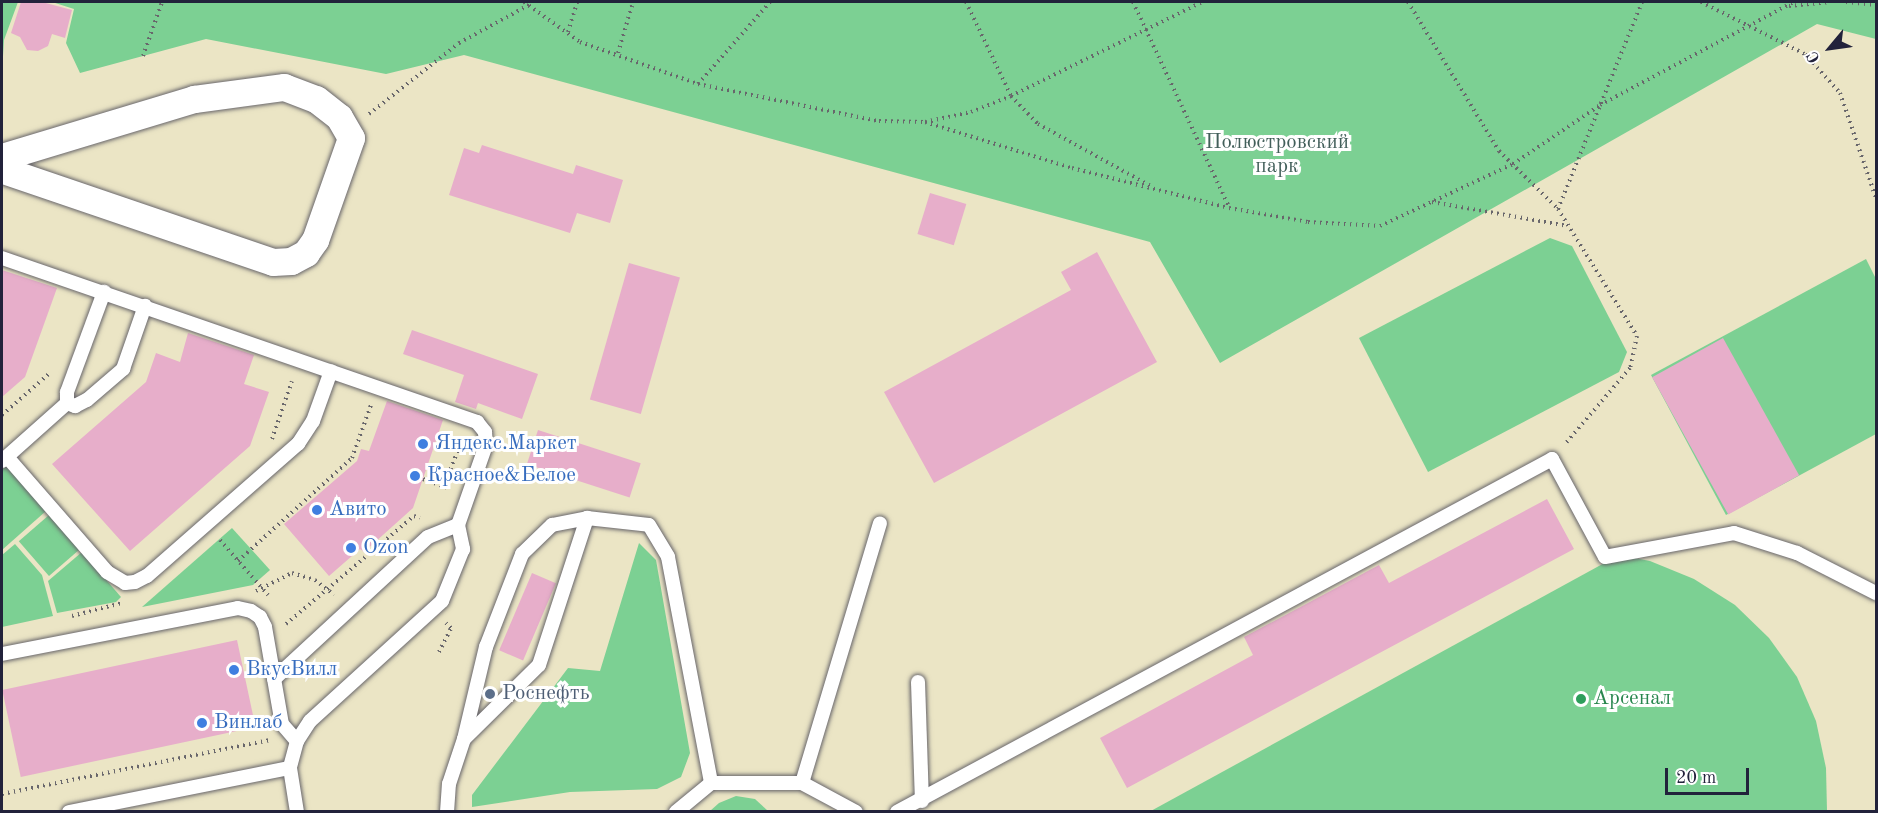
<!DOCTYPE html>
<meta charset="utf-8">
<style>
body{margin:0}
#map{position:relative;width:1878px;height:813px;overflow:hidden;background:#ebe5c5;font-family:"Old Standard TT",serif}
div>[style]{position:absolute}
.green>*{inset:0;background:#7cd093;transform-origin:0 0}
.building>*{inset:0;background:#e7aeca;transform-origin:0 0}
.path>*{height:4px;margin-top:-2px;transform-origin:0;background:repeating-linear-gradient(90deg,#68666b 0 1.5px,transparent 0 6px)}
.roads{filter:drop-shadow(0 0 2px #68666b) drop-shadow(0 0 2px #68666b)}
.service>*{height:14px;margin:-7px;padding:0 7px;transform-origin:7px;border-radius:7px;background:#fff}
.minor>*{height:27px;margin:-13.5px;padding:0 13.5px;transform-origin:13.5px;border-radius:13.5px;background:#fff}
.dots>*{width:16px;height:16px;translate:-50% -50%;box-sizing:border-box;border:3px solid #fff;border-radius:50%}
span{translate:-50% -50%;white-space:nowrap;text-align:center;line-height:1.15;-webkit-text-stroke:6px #fff;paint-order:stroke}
.park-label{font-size:21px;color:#425f5a}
.shop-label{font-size:21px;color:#366cbe}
.left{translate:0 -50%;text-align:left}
.service-label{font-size:21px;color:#4e5e75}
.leisure-label{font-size:21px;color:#27864d}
.frame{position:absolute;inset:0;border:3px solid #22223b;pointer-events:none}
.north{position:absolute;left:1800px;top:18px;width:60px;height:60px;-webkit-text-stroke:4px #fff;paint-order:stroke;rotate:241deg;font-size:16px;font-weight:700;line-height:24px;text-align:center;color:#22223b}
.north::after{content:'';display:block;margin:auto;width:21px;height:27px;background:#22223b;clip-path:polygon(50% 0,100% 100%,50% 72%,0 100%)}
.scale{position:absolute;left:1665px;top:768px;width:84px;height:27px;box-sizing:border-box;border:3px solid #22223b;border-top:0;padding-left:8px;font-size:18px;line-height:21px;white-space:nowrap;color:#22223b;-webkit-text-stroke:4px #fff;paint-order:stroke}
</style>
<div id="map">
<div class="green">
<i style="clip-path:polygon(2px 2px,18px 2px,4px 40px,2px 73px)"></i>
<i style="clip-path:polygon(52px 2px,1876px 2px,1876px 39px,1817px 24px,1220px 363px,1150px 242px,464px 55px,386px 74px,206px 39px,80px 73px,66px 43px,74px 9px)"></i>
<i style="clip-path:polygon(1550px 238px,1572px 246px,1627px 352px,1619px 372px,1428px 472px,1359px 338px)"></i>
<i style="clip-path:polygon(1866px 259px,1876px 279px,1876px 434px,1726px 515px,1651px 375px)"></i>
<i style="clip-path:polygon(6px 466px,46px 511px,2px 550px,2px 470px)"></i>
<i style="left:49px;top:515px;width:46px;height:40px;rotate:49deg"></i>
<i style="clip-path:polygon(232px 528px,270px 570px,253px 585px,142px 607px)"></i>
<i style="clip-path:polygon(639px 543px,656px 560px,690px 753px,681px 777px,657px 789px,570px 792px,472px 807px,472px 795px,568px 668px,600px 671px)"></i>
<i style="clip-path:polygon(15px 544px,42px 575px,53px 616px,2px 627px,2px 555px)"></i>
<i style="clip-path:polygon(82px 552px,121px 597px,116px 602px,57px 613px,48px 581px)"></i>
<i style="clip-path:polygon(1619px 555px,1650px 561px,1694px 579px,1735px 605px,1769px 638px,1797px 677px,1816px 721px,1826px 768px,1827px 811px,1149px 812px)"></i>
<i style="clip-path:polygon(736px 796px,755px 799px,768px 811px,710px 811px,719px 803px)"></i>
</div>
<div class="building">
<i style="clip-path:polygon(21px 2px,42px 2px,72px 10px,65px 38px,52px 34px,48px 46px,38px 51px,27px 50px,20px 37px,11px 33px)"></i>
<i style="clip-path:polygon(482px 145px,573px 174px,576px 165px,623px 180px,610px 223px,577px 213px,570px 233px,449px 195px,464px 148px,479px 153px)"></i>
<i style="left:930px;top:193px;width:38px;height:43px;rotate:17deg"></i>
<i style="clip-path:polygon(1097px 252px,1157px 362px,934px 483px,884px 392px,1071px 290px,1061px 272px)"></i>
<i style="left:629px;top:263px;width:53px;height:142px;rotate:16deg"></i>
<i style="clip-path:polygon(2px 270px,57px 288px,25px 377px,2px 397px)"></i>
<i style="clip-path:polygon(412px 330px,538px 374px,522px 419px,478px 403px,476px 409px,455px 402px,464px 375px,403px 354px)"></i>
<i style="clip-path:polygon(188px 333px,254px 355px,244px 384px,269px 392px,250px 446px,130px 551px,52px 464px,146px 382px,156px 353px,180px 362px)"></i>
<i style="left:1723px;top:338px;width:157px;height:81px;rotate:61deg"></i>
<i style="clip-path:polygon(387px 401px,443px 420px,413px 508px,364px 552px,360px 549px,329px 576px,284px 524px,357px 461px,361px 449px,369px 451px)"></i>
<i style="left:538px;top:430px;width:108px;height:36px;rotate:18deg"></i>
<i style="clip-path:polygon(1547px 499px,1574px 549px,1127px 788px,1100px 738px,1253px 655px,1244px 637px,1379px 565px,1389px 583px)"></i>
<i style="left:532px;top:573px;width:26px;height:84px;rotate:23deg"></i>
<i style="left:237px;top:640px;width:89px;height:240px;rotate:78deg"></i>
</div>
<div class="path">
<i style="left:524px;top:2px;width:69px;rotate:35.5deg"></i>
<i style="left:580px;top:42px;width:125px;rotate:19.6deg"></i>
<i style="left:698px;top:84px;width:185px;rotate:11.6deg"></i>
<i style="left:879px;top:121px;width:46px;rotate:1.2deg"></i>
<i style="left:925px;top:122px;width:47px;rotate:-12.3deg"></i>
<i style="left:971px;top:112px;width:43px;rotate:-21.8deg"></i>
<i style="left:1011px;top:96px;width:213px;rotate:-26.2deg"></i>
<i style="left:966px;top:2px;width:104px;rotate:64.4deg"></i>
<i style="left:1011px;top:96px;width:39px;rotate:46deg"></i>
<i style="left:1038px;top:124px;width:129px;rotate:28.8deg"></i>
<i style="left:1133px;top:2px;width:226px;rotate:64.9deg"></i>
<i style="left:1408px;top:2px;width:175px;rotate:58.6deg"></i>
<i style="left:1499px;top:151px;width:83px;rotate:44.5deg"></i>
<i style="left:1558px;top:209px;width:150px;rotate:58.1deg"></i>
<i style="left:1637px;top:336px;width:33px;rotate:102deg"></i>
<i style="left:1630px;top:368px;width:99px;rotate:130.5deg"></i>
<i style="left:1701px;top:2px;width:116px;rotate:26.6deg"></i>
<i style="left:1805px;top:54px;width:52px;rotate:48.1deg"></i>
<i style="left:1840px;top:93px;width:111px;rotate:71.1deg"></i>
<i style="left:1846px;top:2px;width:30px;rotate:6deg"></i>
<i style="left:1789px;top:6px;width:41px;rotate:-5.6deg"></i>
<i style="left:568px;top:32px;width:31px;rotate:-73deg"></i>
<i style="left:618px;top:53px;width:53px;rotate:-73.6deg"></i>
<i style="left:143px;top:56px;width:57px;rotate:-70.6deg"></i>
<i style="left:698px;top:84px;width:109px;rotate:-48.7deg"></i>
<i style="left:369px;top:114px;width:115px;rotate:-38.3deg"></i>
<i style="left:459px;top:43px;width:80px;rotate:-28.5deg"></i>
<i style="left:925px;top:122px;width:154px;rotate:17.4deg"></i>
<i style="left:1072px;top:168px;width:162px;rotate:14.3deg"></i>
<i style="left:1229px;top:208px;width:80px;rotate:10deg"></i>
<i style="left:1308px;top:222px;width:72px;rotate:3.2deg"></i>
<i style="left:1380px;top:226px;width:147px;rotate:-25deg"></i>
<i style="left:1513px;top:164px;width:105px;rotate:-34.1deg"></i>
<i style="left:1600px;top:105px;width:220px;rotate:-28deg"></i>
<i style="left:1432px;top:202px;width:138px;rotate:10deg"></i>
<i style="left:1558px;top:209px;width:223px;rotate:-67.9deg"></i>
<i style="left:2px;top:415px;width:64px;rotate:-41.2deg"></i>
<i style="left:272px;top:439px;width:61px;rotate:-71deg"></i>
<i style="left:423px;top:479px;width:29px;rotate:20deg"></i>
<i style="left:444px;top:486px;width:53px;rotate:-68.8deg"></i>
<i style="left:220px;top:540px;width:73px;rotate:48.9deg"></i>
<i style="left:238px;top:561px;width:154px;rotate:-42.1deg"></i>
<i style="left:352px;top:458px;width:56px;rotate:-70.3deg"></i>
<i style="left:256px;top:591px;width:40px;rotate:-26.6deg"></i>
<i style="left:292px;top:573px;width:24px;rotate:17deg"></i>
<i style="left:315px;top:580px;width:24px;rotate:38deg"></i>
<i style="left:72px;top:616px;width:52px;rotate:-14.6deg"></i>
<i style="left:286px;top:624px;width:167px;rotate:-40.2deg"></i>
<i style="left:414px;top:516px;width:6px;rotate:18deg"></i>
<i style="left:439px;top:652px;width:27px;rotate:-63deg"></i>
<i style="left:451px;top:628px;width:7px;rotate:-135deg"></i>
<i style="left:2px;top:794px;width:272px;rotate:-11.4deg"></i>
</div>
<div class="roads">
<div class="service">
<i style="left:2px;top:258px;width:503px;rotate:19.05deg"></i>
<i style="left:477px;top:422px;width:13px;rotate:51deg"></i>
<i style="left:485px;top:432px;width:13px;rotate:86deg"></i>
<i style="left:486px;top:445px;width:85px;rotate:109.3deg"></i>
<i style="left:458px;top:525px;width:25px;rotate:78deg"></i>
<i style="left:463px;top:549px;width:56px;rotate:112deg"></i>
<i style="left:442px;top:601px;width:178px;rotate:137.7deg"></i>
<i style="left:310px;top:721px;width:24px;rotate:123deg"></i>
<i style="left:297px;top:741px;width:28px;rotate:105deg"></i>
<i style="left:290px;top:768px;width:45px;rotate:81deg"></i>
<i style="left:67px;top:403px;width:9px;rotate:21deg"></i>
<i style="left:75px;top:406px;width:13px;rotate:-27deg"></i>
<i style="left:87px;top:400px;width:48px;rotate:-40.7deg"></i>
<i style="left:123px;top:369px;width:67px;rotate:-70.8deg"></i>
<i style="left:8px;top:458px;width:151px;rotate:49deg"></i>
<i style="left:107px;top:572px;width:21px;rotate:31deg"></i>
<i style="left:125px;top:583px;width:10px;rotate:-6deg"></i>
<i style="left:135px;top:582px;width:13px;rotate:-27deg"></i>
<i style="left:147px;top:576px;width:201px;rotate:-41.2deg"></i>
<i style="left:298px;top:444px;width:27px;rotate:-57deg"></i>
<i style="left:313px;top:421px;width:53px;rotate:-70.2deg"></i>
<i style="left:2px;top:461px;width:87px;rotate:-41.7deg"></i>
<i style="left:67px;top:403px;width:11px;rotate:-90deg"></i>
<i style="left:67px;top:392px;width:107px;rotate:-69.7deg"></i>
<i style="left:2px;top:654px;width:240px;rotate:-11deg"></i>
<i style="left:238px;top:608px;width:13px;rotate:13deg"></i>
<i style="left:251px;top:611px;width:11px;rotate:34deg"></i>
<i style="left:260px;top:617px;width:11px;rotate:63deg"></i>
<i style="left:265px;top:627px;width:98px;rotate:80.1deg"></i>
<i style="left:282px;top:724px;width:23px;rotate:49deg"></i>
<i style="left:274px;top:679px;width:209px;rotate:-42.7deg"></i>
<i style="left:428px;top:537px;width:32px;rotate:-22deg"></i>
<i style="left:918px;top:682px;width:119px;rotate:88.1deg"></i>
<i style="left:464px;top:739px;width:95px;rotate:-76.6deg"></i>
<i style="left:486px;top:647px;width:100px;rotate:-68.8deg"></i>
<i style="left:522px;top:554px;width:42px;rotate:-44deg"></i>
<i style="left:552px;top:525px;width:36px;rotate:-11deg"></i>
<i style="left:802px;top:783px;width:271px;rotate:-73.3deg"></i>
<i style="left:69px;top:812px;width:225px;rotate:-11.3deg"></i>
<i style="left:447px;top:812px;width:28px;rotate:-86deg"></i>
<i style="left:449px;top:784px;width:47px;rotate:-71.6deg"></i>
<i style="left:464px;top:739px;width:105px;rotate:-44.6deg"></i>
<i style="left:539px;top:665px;width:155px;rotate:-71.9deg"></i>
<i style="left:587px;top:518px;width:62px;rotate:6.4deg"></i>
<i style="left:649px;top:525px;width:37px;rotate:59deg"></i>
<i style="left:668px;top:557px;width:230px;rotate:79.2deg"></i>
<i style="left:676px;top:812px;width:45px;rotate:-39.6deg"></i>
<i style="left:711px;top:783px;width:91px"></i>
<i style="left:802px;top:783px;width:61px;rotate:28.2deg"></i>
<i style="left:897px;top:812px;width:744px;rotate:-28.32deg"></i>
<i style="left:1552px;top:459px;width:111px;rotate:61.6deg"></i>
<i style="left:1605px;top:557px;width:131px;rotate:-10.5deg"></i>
<i style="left:1734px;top:533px;width:66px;rotate:17.6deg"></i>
<i style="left:1797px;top:553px;width:89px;rotate:26.9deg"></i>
</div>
<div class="minor">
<i style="left:2px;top:157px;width:201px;rotate:-16.8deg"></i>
<i style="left:194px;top:99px;width:91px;rotate:-7.6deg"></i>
<i style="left:284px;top:87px;width:34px;rotate:21deg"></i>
<i style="left:316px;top:99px;width:29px;rotate:38deg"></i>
<i style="left:339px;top:117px;width:24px;rotate:60deg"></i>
<i style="left:351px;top:138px;width:108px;rotate:109.4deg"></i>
<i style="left:315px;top:240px;width:16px;rotate:125deg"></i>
<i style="left:306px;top:253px;width:17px;rotate:152deg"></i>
<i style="left:291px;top:261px;width:18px;rotate:177deg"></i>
<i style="left:273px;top:262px;width:286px;rotate:-161.2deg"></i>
</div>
</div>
<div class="dots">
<i style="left:423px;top:444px;background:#3f7fe0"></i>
<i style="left:415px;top:476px;background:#3f7fe0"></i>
<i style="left:317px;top:510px;background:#3f7fe0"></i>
<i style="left:351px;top:548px;background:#3f7fe0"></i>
<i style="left:234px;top:670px;background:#3f7fe0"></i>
<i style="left:490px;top:694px;background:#5c6f8a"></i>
<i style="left:1581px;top:699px;background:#2e9e5b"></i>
<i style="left:202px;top:723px;background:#3f7fe0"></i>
</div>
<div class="park-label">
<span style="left:1277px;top:155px">Полюстровский<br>парк</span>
</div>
<div class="shop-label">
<span class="left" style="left:435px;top:444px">Яндекс.Маркет</span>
<span class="left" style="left:427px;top:476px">Красное&amp;Белое</span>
<span class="left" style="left:329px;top:510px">Авито</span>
<span class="left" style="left:363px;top:548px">Ozon</span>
<span class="left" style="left:246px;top:670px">ВкусВилл</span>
<span class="left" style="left:214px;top:723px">Винлаб</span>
</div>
<div class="service-label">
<span class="left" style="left:502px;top:694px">Роснефть</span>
</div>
<div class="leisure-label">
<span class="left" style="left:1593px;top:699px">Арсенал</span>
</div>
<div class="frame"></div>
<div class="north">С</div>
<div class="scale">20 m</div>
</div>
